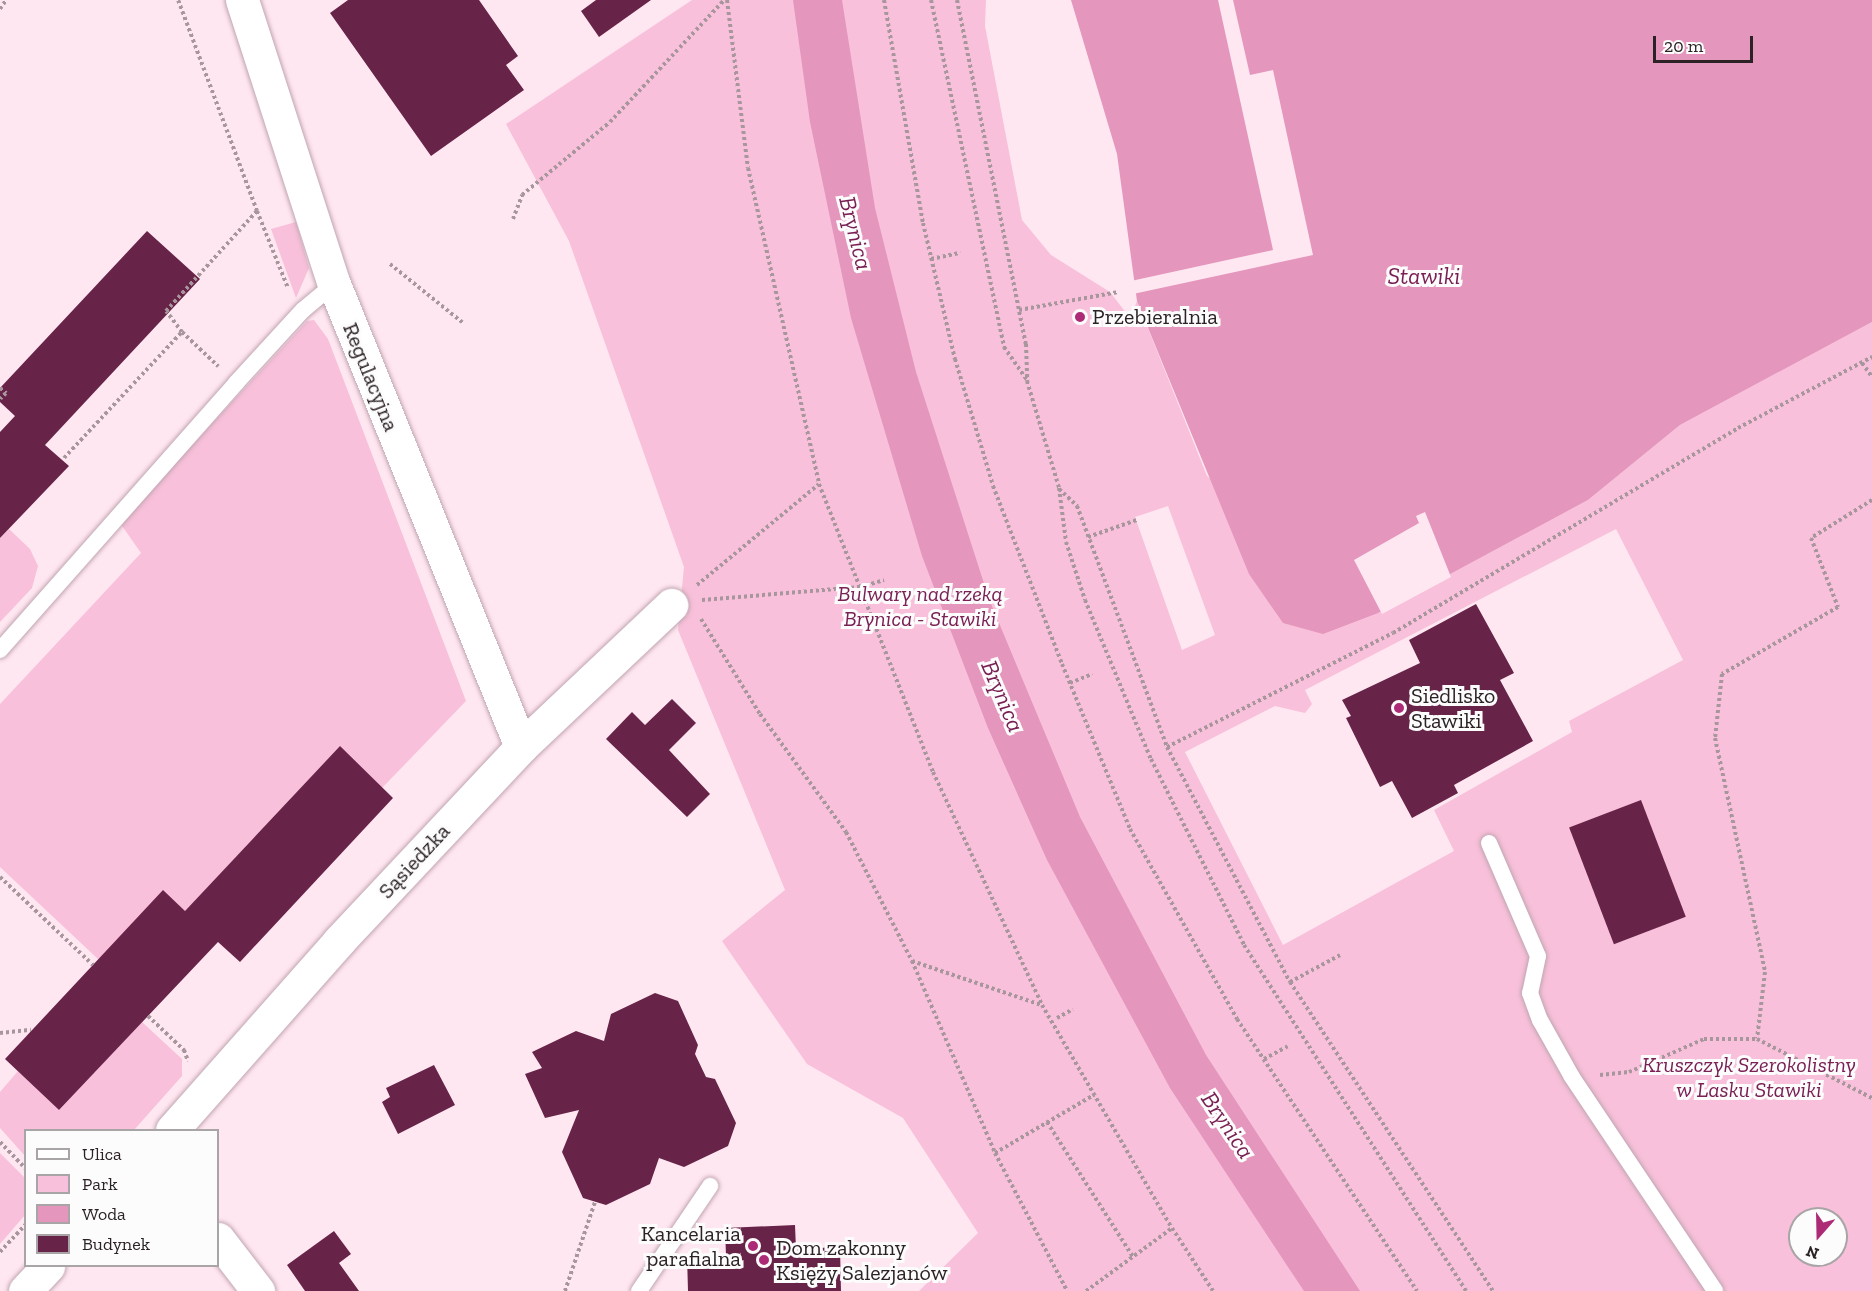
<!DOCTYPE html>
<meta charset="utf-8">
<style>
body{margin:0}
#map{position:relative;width:1872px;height:1291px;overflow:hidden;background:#ffe7f1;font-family:"Zilla Slab",serif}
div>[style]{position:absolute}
.green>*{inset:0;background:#f8c0da}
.water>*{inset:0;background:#e496bc}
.pier>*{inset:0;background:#ffe7f1}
.building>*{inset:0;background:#672448;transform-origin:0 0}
.path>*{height:4px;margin-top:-2px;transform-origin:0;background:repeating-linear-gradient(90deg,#a8969d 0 3px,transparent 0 6px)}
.roads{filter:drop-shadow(0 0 2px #c1a5b1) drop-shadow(0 0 2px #c1a5b1)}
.service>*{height:16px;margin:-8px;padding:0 8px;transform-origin:8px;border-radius:8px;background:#fff}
.minor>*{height:33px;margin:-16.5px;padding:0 16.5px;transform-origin:16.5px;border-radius:16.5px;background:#fff}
.dots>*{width:16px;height:16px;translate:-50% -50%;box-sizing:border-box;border:3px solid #fcfcfc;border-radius:50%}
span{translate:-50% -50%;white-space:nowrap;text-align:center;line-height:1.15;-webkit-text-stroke:6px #fcfcfc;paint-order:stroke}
.poi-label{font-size:22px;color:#2c2226}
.left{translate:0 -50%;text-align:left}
.right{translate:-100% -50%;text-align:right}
.street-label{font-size:22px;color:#2c2226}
.park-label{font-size:22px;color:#7a2054;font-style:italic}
.water-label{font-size:24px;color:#781e52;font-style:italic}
.legend{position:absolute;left:24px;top:1129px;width:195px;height:138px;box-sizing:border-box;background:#fcfcfc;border:2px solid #a9a5a6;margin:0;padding:8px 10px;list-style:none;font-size:18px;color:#2c2226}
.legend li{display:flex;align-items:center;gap:12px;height:30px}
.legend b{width:30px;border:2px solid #a9a5a6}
.north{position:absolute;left:1788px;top:1207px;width:60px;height:60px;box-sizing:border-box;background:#fcfcfc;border:2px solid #a9a5a6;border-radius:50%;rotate:200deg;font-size:16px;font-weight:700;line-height:24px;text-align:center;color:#2c2226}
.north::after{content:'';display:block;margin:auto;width:21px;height:27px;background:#ac2a76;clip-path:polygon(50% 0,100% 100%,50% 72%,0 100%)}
.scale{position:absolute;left:1653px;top:36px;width:100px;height:27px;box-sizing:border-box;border:3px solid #2c2226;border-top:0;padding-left:8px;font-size:18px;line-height:21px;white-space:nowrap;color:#2c2226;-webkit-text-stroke:4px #fcfcfc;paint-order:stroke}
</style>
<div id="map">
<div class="green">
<i style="clip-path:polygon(evenodd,692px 0,986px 0,985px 26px,1022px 220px,1051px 255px,1110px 292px,1130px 318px,1137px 301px,1207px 476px,1378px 613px,1588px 500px,1680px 425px,1872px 322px,1872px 1291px,919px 1291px,978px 1233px,903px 1118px,807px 1064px,722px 941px,785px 890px,678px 630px,684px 567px,569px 241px,506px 124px,692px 0,1168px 506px,1215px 635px,1182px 650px,1135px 517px,1168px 506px,692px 0,1616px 529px,1683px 660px,1569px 721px,1572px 732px,1434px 810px,1454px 851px,1283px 945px,1185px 752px,1275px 706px,1305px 713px,1312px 704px,1305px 690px,1616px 529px,692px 0,1800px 1219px,1836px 1219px,1836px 1255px,1800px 1255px,1800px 1219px)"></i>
<i style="clip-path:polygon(296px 222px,309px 268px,296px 298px,271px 229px)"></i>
<i style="clip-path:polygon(314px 320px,328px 339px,466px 701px,382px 788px,339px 747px,185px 911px,98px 959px,0 867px,0 704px,141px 553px,120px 523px,307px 321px)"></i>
<i style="clip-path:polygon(9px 529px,30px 549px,38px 566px,32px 588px,0 622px,0 538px)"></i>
<i style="clip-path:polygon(142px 1022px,182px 1059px,182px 1076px,134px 1130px,26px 1130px,25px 1156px,0 1128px,0 1092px,18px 1071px,59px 1110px)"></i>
<i style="clip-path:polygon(0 1153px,26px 1179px,25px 1215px,0 1244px)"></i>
</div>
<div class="water">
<i style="clip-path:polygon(793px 0,842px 0,875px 208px,916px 372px,989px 599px,1080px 817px,1206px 1055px,1360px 1291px,1304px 1291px,1288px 1267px,1170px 1088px,1047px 860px,988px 728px,922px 556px,851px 318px,810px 122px)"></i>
<i style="clip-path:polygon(1071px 0,1872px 0,1872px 322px,1680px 425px,1588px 500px,1378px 613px,1323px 634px,1283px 623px,1249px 574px,1137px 301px,1117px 154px)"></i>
</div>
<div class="pier">
<i style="clip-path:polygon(1218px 0,1233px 0,1250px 75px,1273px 70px,1313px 255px,1133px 294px,1131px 281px,1273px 250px)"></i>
<i style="clip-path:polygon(1425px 512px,1451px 577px,1382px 614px,1354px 560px,1419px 523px,1416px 516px)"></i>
</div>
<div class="building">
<i style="clip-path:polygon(348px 0,479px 0,518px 56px,506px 65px,524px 90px,431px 156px,330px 13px)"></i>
<i style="clip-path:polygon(596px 0,651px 0,599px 37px,581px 11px)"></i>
<i style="clip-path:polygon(147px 231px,200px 279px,45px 445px,69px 466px,0 538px,0 432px,15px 416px,0 402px,0 388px)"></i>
<i style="clip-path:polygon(1476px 604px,1514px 673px,1500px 680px,1533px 741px,1454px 785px,1458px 793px,1412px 818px,1392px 781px,1380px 787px,1346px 718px,1351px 716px,1342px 700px,1420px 663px,1409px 640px)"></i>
<i style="clip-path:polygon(672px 699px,696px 723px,669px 750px,710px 794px,687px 817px,606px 739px,632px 712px,645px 725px)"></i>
<i style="clip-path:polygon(340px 746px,393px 798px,240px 962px,218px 942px,59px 1110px,5px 1059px,163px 890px,185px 911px)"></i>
<i style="left:1641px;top:800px;width:125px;height:77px;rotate:69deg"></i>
<i style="clip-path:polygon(655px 993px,678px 1001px,698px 1045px,695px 1054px,706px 1077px,715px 1079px,736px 1123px,728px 1146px,684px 1167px,659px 1158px,650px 1184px,606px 1205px,583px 1198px,562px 1152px,579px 1110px,545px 1118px,525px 1074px,542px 1068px,532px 1052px,576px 1031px,604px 1041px,611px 1014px)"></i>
<i style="clip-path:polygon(434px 1065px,455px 1105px,398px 1134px,382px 1102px,390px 1097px,386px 1088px)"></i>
<i style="clip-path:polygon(795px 1225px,796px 1249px,840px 1247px,841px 1291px,688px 1291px,687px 1256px,726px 1256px,725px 1228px)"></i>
<i style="clip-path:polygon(334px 1231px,351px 1254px,339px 1263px,359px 1291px,305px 1291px,287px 1265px)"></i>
</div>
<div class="path">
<i style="left:727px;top:0;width:169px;rotate:82.9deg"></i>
<i style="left:748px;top:168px;width:324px;rotate:77.3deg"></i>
<i style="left:819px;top:484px;width:310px;rotate:68.4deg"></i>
<i style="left:933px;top:772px;width:257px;rotate:64.9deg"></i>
<i style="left:1042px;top:1005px;width:258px;rotate:59.8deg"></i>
<i style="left:884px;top:0;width:226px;rotate:80.1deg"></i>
<i style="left:923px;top:223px;width:140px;rotate:76.8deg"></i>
<i style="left:955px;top:359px;width:133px;rotate:73.3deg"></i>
<i style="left:993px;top:486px;width:191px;rotate:68.8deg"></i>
<i style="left:1062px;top:664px;width:178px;rotate:67.6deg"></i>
<i style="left:1130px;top:829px;width:218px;rotate:60.6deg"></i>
<i style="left:1237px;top:1019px;width:326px;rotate:56.5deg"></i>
<i style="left:931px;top:0;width:355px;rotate:78.1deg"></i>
<i style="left:1004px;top:347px;width:40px;rotate:55.1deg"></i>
<i style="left:957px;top:0;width:351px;rotate:78.7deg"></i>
<i style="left:1026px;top:344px;width:37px;rotate:88deg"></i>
<i style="left:1027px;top:381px;width:112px;rotate:73.3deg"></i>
<i style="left:1059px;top:488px;width:54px;rotate:82.6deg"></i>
<i style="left:1066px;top:542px;width:61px;rotate:71.9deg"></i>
<i style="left:1085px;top:600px;width:172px;rotate:67.5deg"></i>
<i style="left:1151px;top:759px;width:208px;rotate:63.4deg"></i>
<i style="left:1244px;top:945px;width:411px;rotate:57.3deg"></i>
<i style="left:0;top:9px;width:11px;rotate:-56deg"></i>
<i style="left:257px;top:211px;width:83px;rotate:68.1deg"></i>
<i style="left:513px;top:219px;width:26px;rotate:-69deg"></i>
<i style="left:522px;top:195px;width:114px;rotate:-39.7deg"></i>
<i style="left:610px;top:122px;width:167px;rotate:-46.9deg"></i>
<i style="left:931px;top:259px;width:30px;rotate:-12deg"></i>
<i style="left:390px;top:264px;width:94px;rotate:38.9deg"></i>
<i style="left:1019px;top:310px;width:101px;rotate:-10.3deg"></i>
<i style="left:182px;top:332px;width:50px;rotate:43.4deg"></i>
<i style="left:1862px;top:363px;width:17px;rotate:54deg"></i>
<i style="left:0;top:388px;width:8px;rotate:40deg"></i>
<i style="left:6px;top:393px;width:8px;rotate:135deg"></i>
<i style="left:64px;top:458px;width:173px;rotate:-46.9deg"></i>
<i style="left:182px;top:332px;width:26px;rotate:-127deg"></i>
<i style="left:166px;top:311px;width:135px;rotate:-47.7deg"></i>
<i style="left:257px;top:211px;width:225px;rotate:-110.5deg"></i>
<i style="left:1059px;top:489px;width:25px;rotate:43deg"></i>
<i style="left:1077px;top:506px;width:257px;rotate:69.5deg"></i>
<i style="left:1167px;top:747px;width:265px;rotate:62.4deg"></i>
<i style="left:1290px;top:982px;width:370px;rotate:56.7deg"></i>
<i style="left:1872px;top:500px;width:72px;rotate:148.1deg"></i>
<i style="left:1811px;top:538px;width:74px;rotate:68.6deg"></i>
<i style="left:1838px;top:607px;width:134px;rotate:150deg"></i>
<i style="left:1722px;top:674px;width:64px;rotate:96.2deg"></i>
<i style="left:1715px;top:738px;width:239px;rotate:77.9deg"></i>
<i style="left:1765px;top:972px;width:67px;rotate:96.8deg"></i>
<i style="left:1757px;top:1039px;width:129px;rotate:27.2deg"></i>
<i style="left:1088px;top:537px;width:52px;rotate:-19.1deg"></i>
<i style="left:697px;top:585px;width:158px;rotate:-39.6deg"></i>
<i style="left:702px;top:600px;width:159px;rotate:-4.7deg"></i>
<i style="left:860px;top:587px;width:25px;rotate:-16deg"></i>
<i style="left:701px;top:619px;width:112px;rotate:58.2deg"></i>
<i style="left:760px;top:714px;width:146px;rotate:53.9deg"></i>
<i style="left:846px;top:832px;width:145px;rotate:62.9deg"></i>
<i style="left:912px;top:961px;width:209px;rotate:66.6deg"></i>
<i style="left:995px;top:1153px;width:156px;rotate:62.4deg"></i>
<i style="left:1070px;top:683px;width:24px;rotate:-22deg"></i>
<i style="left:1167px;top:747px;width:253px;rotate:-26.8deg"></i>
<i style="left:1393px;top:633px;width:401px;rotate:-30.7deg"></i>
<i style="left:1738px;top:428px;width:152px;rotate:-27.9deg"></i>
<i style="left:0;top:877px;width:128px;rotate:43.4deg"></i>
<i style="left:912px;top:961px;width:136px;rotate:18.8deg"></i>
<i style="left:1290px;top:982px;width:57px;rotate:-28.4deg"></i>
<i style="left:148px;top:1016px;width:50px;rotate:43.4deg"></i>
<i style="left:184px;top:1050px;width:12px;rotate:70deg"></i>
<i style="left:1057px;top:1018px;width:18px;rotate:-29deg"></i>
<i style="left:0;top:1033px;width:31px;rotate:-6deg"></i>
<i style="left:1264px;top:1059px;width:27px;rotate:-28deg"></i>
<i style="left:1600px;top:1075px;width:29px;rotate:-6deg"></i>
<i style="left:1629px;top:1072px;width:82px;rotate:-23.7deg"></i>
<i style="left:1704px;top:1039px;width:52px"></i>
<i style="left:1047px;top:1122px;width:160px;rotate:57.5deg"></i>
<i style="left:0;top:1142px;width:37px;rotate:46deg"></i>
<i style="left:995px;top:1153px;width:115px;rotate:-30.4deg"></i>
<i style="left:0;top:1252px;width:38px;rotate:-47deg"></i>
<i style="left:565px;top:1291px;width:94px;rotate:-71.4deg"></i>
<i style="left:1086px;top:1291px;width:107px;rotate:-36.2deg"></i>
<i style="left:1172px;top:1228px;width:75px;rotate:56.9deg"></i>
</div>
<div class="roads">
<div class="service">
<i style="left:0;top:650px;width:356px;rotate:-48.5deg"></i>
<i style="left:236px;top:383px;width:99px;rotate:-47.5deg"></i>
<i style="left:303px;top:310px;width:40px;rotate:-40deg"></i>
<i style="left:1489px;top:843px;width:123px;rotate:66.6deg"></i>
<i style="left:1538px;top:956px;width:38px;rotate:102deg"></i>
<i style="left:1530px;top:993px;width:29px;rotate:70deg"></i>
<i style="left:1540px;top:1020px;width:65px;rotate:60.7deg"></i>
<i style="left:1572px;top:1077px;width:257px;rotate:56.2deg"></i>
<i style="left:639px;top:1291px;width:127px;rotate:-55.9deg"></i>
</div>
<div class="minor">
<i style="left:242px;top:0;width:299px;rotate:72.1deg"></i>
<i style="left:334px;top:284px;width:499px;rotate:68deg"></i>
<i style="left:172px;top:1130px;width:252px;rotate:-48.5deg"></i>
<i style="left:339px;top:941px;width:266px;rotate:-46.8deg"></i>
<i style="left:521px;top:747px;width:207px;rotate:-43.4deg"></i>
<i style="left:218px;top:1239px;width:66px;rotate:52.4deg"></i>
<i style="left:25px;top:1291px;width:34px;rotate:-47deg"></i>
</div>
</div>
<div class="dots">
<i style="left:1080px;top:317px;background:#ac2a76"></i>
<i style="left:1399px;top:708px;background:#ac2a76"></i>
<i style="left:753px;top:1246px;background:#ac2a76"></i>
<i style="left:764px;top:1260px;background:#ac2a76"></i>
</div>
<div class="poi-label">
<span class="left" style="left:1092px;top:317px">Przebieralnia</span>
<span class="left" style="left:1411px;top:708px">Siedlisko<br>Stawiki</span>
<span class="right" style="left:741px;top:1246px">Kancelaria<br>parafialna</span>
<span class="left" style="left:776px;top:1260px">Dom zakonny<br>Księży Salezjanów</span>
</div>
<div class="street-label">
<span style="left:371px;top:377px;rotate:68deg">Regulacyjna</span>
<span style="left:414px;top:861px;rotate:-47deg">Sąsiedzka</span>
</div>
<div class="park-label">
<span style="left:920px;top:606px">Bulwary nad rzeką<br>Brynica - Stawiki</span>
<span style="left:1749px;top:1077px">Kruszczyk Szerokolistny<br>w Lasku Stawiki</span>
</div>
<div class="water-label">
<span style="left:856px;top:233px;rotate:76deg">Brynica</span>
<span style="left:1424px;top:276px">Stawiki</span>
<span style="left:1003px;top:696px;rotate:67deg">Brynica</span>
<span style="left:1228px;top:1125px;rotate:56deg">Brynica</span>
</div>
<ul class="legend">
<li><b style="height:8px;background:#fff"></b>Ulica</li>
<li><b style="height:16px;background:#f8c0da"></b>Park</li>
<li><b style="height:16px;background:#e496bc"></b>Woda</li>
<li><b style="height:16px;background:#672448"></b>Budynek</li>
</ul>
<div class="north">N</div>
<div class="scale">20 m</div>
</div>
